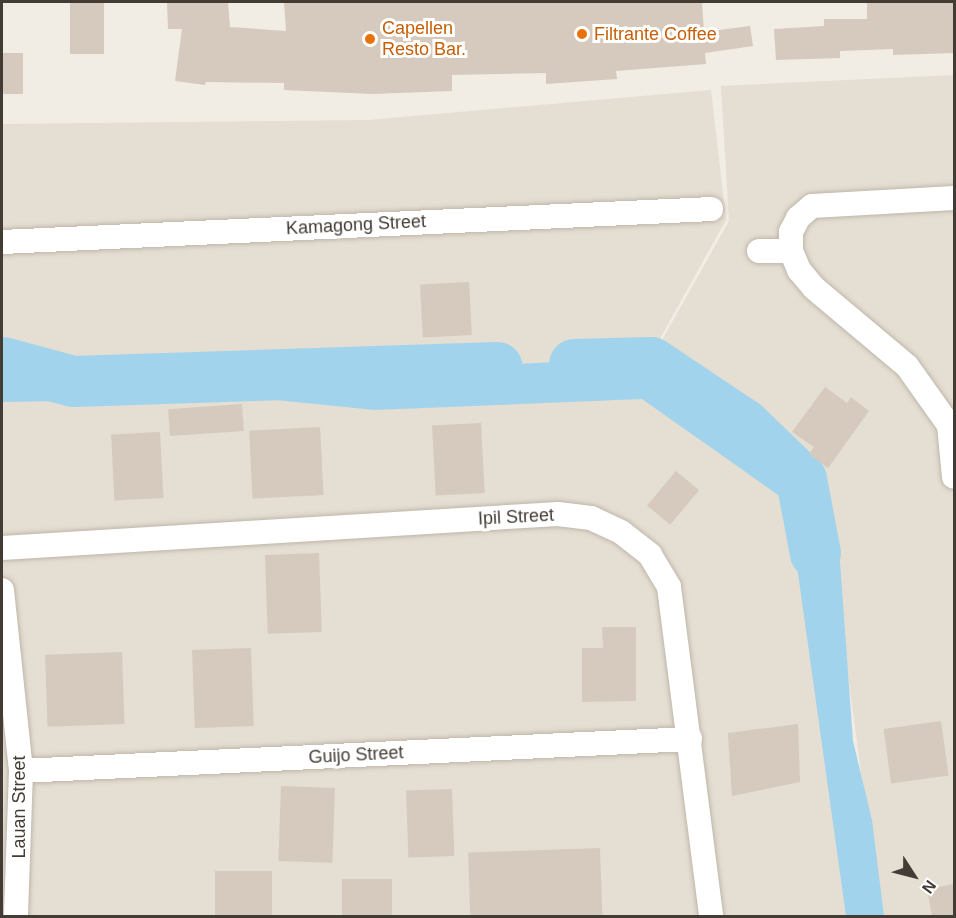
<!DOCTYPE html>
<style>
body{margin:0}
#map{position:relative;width:956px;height:918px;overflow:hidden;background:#f1ece4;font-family:Helvetica,sans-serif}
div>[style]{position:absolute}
.residential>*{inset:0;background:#e5ded2}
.water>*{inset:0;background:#a2d3ec}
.river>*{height:51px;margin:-25.5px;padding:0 25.5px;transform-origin:25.5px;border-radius:25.5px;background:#a2d3ec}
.building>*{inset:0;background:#d5cabd;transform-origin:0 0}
.roads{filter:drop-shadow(0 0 2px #bfb6aa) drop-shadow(0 0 2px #bfb6aa)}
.minor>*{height:24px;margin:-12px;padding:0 12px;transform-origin:12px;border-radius:12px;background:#fff}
.dots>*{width:16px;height:16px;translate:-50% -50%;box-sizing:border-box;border:3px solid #fff;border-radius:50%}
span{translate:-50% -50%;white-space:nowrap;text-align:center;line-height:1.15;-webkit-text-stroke:6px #fff;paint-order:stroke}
.food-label{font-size:18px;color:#c56008}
.left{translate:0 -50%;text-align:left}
.street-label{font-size:18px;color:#433c34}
.frame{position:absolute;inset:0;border:3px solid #433c34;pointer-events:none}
.north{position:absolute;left:884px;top:846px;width:60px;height:60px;-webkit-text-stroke:4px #fff;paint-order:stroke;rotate:126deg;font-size:16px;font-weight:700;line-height:24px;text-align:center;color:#433c34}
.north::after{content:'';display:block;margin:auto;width:21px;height:27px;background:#433c34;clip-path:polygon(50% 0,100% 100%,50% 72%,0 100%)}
</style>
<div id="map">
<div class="residential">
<i style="clip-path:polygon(954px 75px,954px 916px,880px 916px,821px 470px,739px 406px,657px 349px,729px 221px,721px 86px)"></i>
<i style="clip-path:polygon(711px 90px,726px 220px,633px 387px,792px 493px,848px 916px,2px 916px,2px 124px,368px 120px)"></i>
</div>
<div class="water">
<i style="clip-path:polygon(2px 348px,30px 370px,87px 387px,631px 358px,698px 381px,808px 489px,840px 562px,853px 741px,872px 820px,884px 916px,846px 916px,788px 502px,642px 399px,375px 410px,256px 398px,2px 402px)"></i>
</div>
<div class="river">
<i style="left:2px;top:362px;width:73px;rotate:15deg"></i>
<i style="left:73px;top:381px;width:424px;rotate:-1.9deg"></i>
<i style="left:574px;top:364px;width:77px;rotate:-1.5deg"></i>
<i style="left:651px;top:362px;width:112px;rotate:33.7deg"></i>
<i style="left:744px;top:424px;width:79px;rotate:44deg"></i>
<i style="left:801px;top:479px;width:75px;rotate:79.3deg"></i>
</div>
<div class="building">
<i style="left:70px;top:2px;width:34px;height:52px"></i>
<i style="clip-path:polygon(167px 2px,228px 2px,230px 27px,286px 31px,284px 2px,702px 2px,704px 32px,750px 26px,753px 46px,705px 53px,706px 64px,616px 71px,617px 79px,546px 84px,546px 73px,452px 75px,452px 91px,372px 94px,284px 90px,284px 83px,206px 82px,205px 85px,175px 81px,182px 29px,168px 29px)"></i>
<i style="clip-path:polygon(867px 2px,954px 2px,954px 53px,893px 55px,893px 49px,840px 51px,840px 58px,776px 60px,774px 29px,824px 26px,824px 19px,867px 19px)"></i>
<i style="left:2px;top:53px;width:21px;height:41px"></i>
<i style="left:469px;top:282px;width:53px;height:49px;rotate:87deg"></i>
<i style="clip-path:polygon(825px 387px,847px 403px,851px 397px,869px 411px,828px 468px,809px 454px,814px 447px,792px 432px)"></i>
<i style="left:242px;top:404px;width:27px;height:74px;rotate:86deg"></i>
<i style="left:481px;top:423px;width:70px;height:49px;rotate:87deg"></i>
<i style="left:320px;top:427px;width:68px;height:71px;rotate:87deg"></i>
<i style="left:160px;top:432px;width:66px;height:49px;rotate:87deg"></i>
<i style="left:676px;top:471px;width:30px;height:45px;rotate:40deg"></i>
<i style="left:319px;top:553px;width:79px;height:54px;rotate:88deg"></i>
<i style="clip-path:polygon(602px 627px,636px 627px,636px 701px,582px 702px,582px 648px,603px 648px)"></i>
<i style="left:251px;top:648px;width:78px;height:59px;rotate:88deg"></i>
<i style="left:122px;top:652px;width:72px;height:77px;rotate:88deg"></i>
<i style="left:941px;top:721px;width:55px;height:58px;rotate:82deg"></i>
<i style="clip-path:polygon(798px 724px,800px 782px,732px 796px,728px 733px)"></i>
<i style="left:281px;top:786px;width:54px;height:75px;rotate:2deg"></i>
<i style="left:452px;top:789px;width:67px;height:46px;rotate:88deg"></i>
<i style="left:600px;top:848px;width:68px;height:132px;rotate:88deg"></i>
<i style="left:215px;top:871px;width:57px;height:45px"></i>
<i style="left:342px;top:879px;width:50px;height:37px"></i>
<i style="clip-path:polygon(954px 884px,954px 916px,932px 916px,927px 889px)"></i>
</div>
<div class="roads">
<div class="minor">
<i style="left:2px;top:242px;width:710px;rotate:-2.66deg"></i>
<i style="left:759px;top:251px;width:32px"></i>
<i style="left:791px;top:251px;width:21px;rotate:67deg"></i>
<i style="left:799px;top:270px;width:23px;rotate:50deg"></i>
<i style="left:814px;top:288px;width:121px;rotate:40deg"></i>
<i style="left:907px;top:366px;width:72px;rotate:54.6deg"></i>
<i style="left:949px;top:425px;width:52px;rotate:84.5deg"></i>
<i style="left:791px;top:251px;width:19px;rotate:-90deg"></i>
<i style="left:791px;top:232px;width:16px;rotate:-63deg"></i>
<i style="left:798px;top:218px;width:18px;rotate:-41deg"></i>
<i style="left:812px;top:206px;width:142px;rotate:-3.2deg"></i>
<i style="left:2px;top:548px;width:557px;rotate:-3.5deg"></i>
<i style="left:558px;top:514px;width:33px;rotate:7deg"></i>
<i style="left:591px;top:518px;width:33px;rotate:25deg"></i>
<i style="left:621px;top:532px;width:37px;rotate:38deg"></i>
<i style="left:650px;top:555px;width:37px;rotate:59deg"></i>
<i style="left:669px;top:587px;width:332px;rotate:82.7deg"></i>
<i style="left:2px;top:590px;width:182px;rotate:84deg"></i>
<i style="left:21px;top:771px;width:145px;rotate:92deg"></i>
<i style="left:21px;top:771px;width:670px;rotate:-2.74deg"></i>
</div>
</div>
<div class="dots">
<i style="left:582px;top:34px;background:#e8710a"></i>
<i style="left:370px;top:39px;background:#e8710a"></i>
</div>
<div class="food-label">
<span class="left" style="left:382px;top:39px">Capellen<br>Resto Bar.</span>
<span class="left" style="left:594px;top:34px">Filtrante Coffee</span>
</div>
<div class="street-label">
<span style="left:356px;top:225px;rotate:-3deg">Kamagong Street</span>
<span style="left:516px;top:517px;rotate:-3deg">Ipil Street</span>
<span style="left:356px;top:755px;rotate:-3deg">Guijo Street</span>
<span style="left:19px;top:807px;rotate:-90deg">Lauan Street</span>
</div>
<div class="frame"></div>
<div class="north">N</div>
</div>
